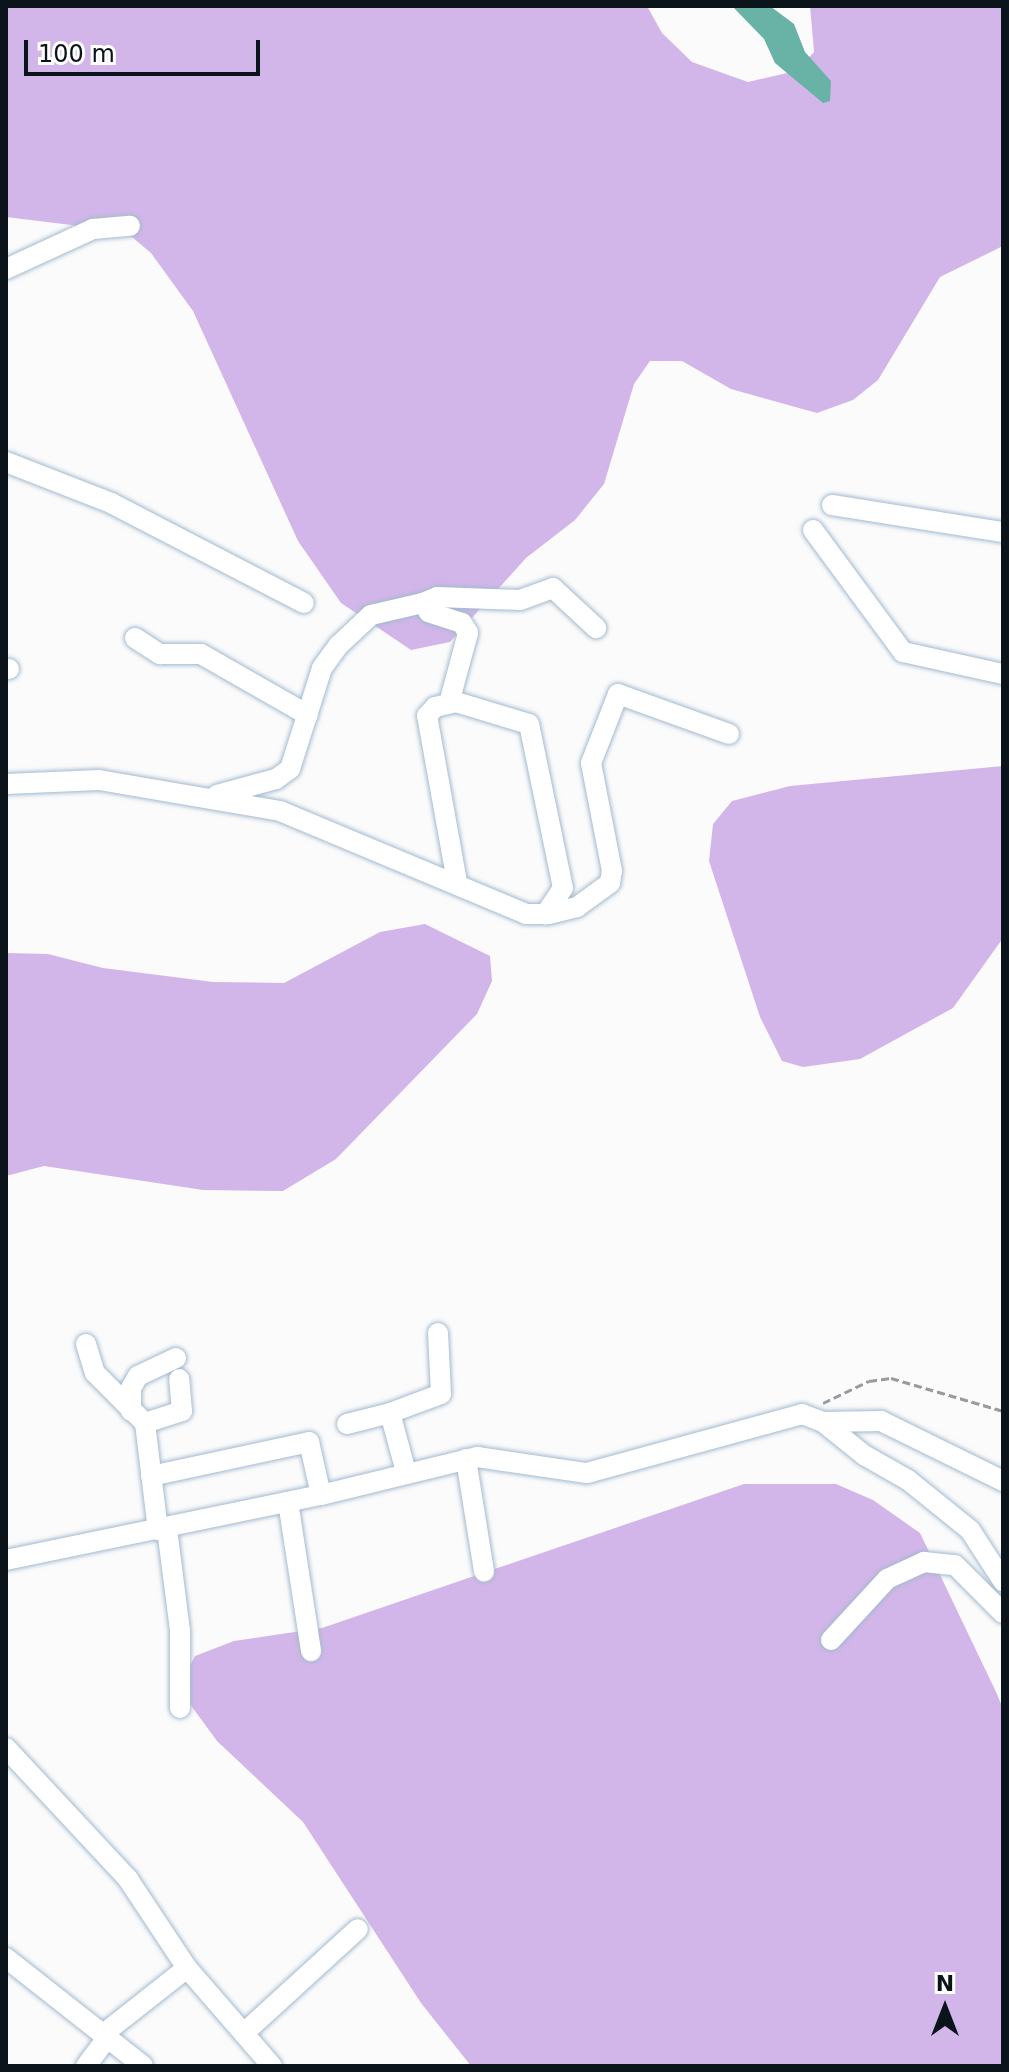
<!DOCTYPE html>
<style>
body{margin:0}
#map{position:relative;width:1009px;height:2072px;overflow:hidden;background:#fbfbfb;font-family:"DejaVu Sans",sans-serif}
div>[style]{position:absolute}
.forest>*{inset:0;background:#d3b6e9}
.water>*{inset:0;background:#68b3a6}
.path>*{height:3px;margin-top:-1.5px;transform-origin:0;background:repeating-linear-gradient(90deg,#979a9e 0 8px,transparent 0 12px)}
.roads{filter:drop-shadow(0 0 2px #a3bacf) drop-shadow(0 0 2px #a3bacf)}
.minor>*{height:20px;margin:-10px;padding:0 10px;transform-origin:10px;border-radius:10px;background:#fff}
span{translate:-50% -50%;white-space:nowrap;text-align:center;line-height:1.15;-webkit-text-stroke:7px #fff;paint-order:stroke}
.frame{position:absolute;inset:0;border:8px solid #0b131b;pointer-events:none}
.north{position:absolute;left:905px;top:1968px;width:80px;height:80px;-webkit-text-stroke:6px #fff;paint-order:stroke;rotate:0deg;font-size:22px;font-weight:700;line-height:32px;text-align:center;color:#0b131b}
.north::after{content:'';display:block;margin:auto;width:28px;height:36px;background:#0b131b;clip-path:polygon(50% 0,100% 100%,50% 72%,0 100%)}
.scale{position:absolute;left:24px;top:40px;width:236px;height:36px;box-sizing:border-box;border:4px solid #0b131b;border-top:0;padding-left:10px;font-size:24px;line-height:28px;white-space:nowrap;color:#0b131b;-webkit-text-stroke:6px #fff;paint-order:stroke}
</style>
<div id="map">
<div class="forest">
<i style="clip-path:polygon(6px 6px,647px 6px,662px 33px,692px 62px,748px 82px,796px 71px,814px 52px,810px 6px,1003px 6px,1003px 246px,940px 277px,878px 380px,853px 400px,817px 413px,731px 389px,682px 361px,650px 361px,634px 384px,604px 484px,575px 520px,526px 558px,450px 642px,411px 650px,341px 603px,298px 541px,193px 311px,151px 253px,132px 237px,96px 228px,6px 217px)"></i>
<i style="clip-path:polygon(1003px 766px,1003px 938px,953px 1008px,860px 1059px,803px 1067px,782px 1061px,760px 1017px,709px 861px,713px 824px,732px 801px,790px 786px)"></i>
<i style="clip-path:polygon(425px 924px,490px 956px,492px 981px,477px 1014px,336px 1159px,283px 1191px,203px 1190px,44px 1166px,6px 1176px,6px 953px,48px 954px,103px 968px,213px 982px,284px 983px,380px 932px)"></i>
<i style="clip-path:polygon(744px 1484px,836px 1484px,873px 1500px,920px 1533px,997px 1694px,1003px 1709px,1003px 2066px,471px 2066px,421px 2003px,303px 1822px,217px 1741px,184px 1696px,184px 1677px,195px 1656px,234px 1641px,322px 1628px)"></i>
</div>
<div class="water">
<i style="clip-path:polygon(732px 6px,770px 6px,794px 24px,805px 52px,831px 81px,830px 101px,823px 103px,775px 63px,764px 39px)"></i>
</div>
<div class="path">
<i style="left:823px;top:1403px;width:51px;rotate:-25.6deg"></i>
<i style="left:869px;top:1381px;width:22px;rotate:-8deg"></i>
<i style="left:891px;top:1378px;width:117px;rotate:16.4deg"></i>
</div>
<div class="roads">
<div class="minor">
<i style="left:6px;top:269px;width:96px;rotate:-24.7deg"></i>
<i style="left:93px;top:229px;width:37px;rotate:-5deg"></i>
<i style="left:6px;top:462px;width:113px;rotate:21.3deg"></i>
<i style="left:111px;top:503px;width:217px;rotate:27.4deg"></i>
<i style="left:832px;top:505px;width:173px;rotate:9deg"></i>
<i style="left:813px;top:530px;width:152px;rotate:53.6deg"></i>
<i style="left:903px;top:652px;width:102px;rotate:12.4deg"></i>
<i style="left:135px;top:638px;width:30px;rotate:33deg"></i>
<i style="left:160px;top:654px;width:41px"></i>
<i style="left:201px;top:654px;width:123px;rotate:29.7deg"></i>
<i style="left:6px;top:669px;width:3px"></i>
<i style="left:449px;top:703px;width:73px;rotate:-74.8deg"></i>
<i style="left:468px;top:633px;width:12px;rotate:-121deg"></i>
<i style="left:462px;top:623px;width:35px;rotate:-162deg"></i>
<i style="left:429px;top:612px;width:11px;rotate:-124deg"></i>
<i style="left:423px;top:603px;width:15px;rotate:-23deg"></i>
<i style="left:437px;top:597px;width:83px;rotate:2.1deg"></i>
<i style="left:520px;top:600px;width:35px;rotate:-20deg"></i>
<i style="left:553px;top:588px;width:59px;rotate:42.9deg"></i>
<i style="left:6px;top:784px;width:93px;rotate:-2.5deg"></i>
<i style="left:99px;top:780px;width:184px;rotate:9.7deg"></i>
<i style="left:280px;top:811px;width:267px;rotate:22.7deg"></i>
<i style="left:526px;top:914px;width:23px"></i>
<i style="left:549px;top:914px;width:29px;rotate:-14deg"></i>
<i style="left:577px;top:907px;width:41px;rotate:-36deg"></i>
<i style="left:610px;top:883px;width:12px;rotate:-81deg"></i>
<i style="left:612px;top:871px;width:110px;rotate:-101deg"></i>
<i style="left:591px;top:763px;width:74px;rotate:-68.6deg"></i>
<i style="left:618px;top:694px;width:118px;rotate:19.8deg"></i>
<i style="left:217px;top:795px;width:61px;rotate:-15.2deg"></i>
<i style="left:276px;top:779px;width:17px;rotate:-36deg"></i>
<i style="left:290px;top:769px;width:106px;rotate:-72.4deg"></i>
<i style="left:322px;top:668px;width:29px;rotate:-54deg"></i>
<i style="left:339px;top:645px;width:44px;rotate:-43.2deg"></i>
<i style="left:371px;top:615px;width:53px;rotate:-13deg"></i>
<i style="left:457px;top:882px;width:169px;rotate:-100.2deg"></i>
<i style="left:427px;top:716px;width:12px;rotate:-48deg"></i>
<i style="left:435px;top:707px;width:22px;rotate:-13deg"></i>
<i style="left:456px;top:702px;width:76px;rotate:16.8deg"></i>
<i style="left:529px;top:724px;width:167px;rotate:78.3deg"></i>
<i style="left:563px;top:888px;width:32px;rotate:124deg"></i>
<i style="left:86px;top:1344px;width:30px;rotate:73deg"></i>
<i style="left:95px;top:1373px;width:71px;rotate:45deg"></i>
<i style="left:145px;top:1423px;width:108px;rotate:83.1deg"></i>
<i style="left:131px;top:1411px;width:23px;rotate:-90deg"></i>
<i style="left:131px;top:1388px;width:14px;rotate:-60deg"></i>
<i style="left:138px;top:1376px;width:42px;rotate:-25.3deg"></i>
<i style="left:823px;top:1422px;width:58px;rotate:-1deg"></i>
<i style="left:881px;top:1421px;width:136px;rotate:26.2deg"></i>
<i style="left:145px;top:1423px;width:39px;rotate:-18deg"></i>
<i style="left:182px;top:1411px;width:32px;rotate:-95deg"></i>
<i style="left:347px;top:1424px;width:44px;rotate:-14.3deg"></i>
<i style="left:466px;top:1459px;width:114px;rotate:80.9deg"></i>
<i style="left:406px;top:1472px;width:61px;rotate:-105.2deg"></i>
<i style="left:390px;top:1413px;width:54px;rotate:-20.4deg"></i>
<i style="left:441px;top:1394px;width:61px;rotate:-92.8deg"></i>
<i style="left:151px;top:1476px;width:162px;rotate:-12.1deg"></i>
<i style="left:309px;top:1442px;width:54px;rotate:77.2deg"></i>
<i style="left:288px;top:1502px;width:151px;rotate:81.2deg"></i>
<i style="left:167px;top:1529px;width:102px;rotate:82.7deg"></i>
<i style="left:180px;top:1630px;width:78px;rotate:90deg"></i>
<i style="left:6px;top:1560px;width:322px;rotate:-11.7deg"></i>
<i style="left:321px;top:1495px;width:161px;rotate:-13.7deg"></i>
<i style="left:477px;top:1457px;width:111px;rotate:8.3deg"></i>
<i style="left:587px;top:1473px;width:223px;rotate:-15.3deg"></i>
<i style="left:802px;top:1414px;width:22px;rotate:21deg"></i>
<i style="left:823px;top:1422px;width:53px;rotate:38.8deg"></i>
<i style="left:864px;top:1455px;width:51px;rotate:29.6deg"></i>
<i style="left:908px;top:1480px;width:80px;rotate:38.9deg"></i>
<i style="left:970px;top:1530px;width:61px;rotate:57.1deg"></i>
<i style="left:831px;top:1640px;width:83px;rotate:-47.4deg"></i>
<i style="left:887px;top:1579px;width:41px;rotate:-24.7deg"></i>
<i style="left:924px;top:1562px;width:31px;rotate:6deg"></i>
<i style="left:955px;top:1565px;width:68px;rotate:45deg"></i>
<i style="left:6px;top:1748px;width:179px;rotate:47deg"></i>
<i style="left:128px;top:1879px;width:107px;rotate:56.5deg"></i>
<i style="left:187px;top:1968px;width:130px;rotate:49.1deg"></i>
<i style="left:6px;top:1958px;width:174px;rotate:38.2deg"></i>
<i style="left:244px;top:2033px;width:154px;rotate:-42.4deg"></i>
<i style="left:102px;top:2035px;width:108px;rotate:-38.2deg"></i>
<i style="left:86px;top:2066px;width:35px;rotate:-53deg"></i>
</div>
</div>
<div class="frame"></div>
<div class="north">N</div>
<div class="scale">100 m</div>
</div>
